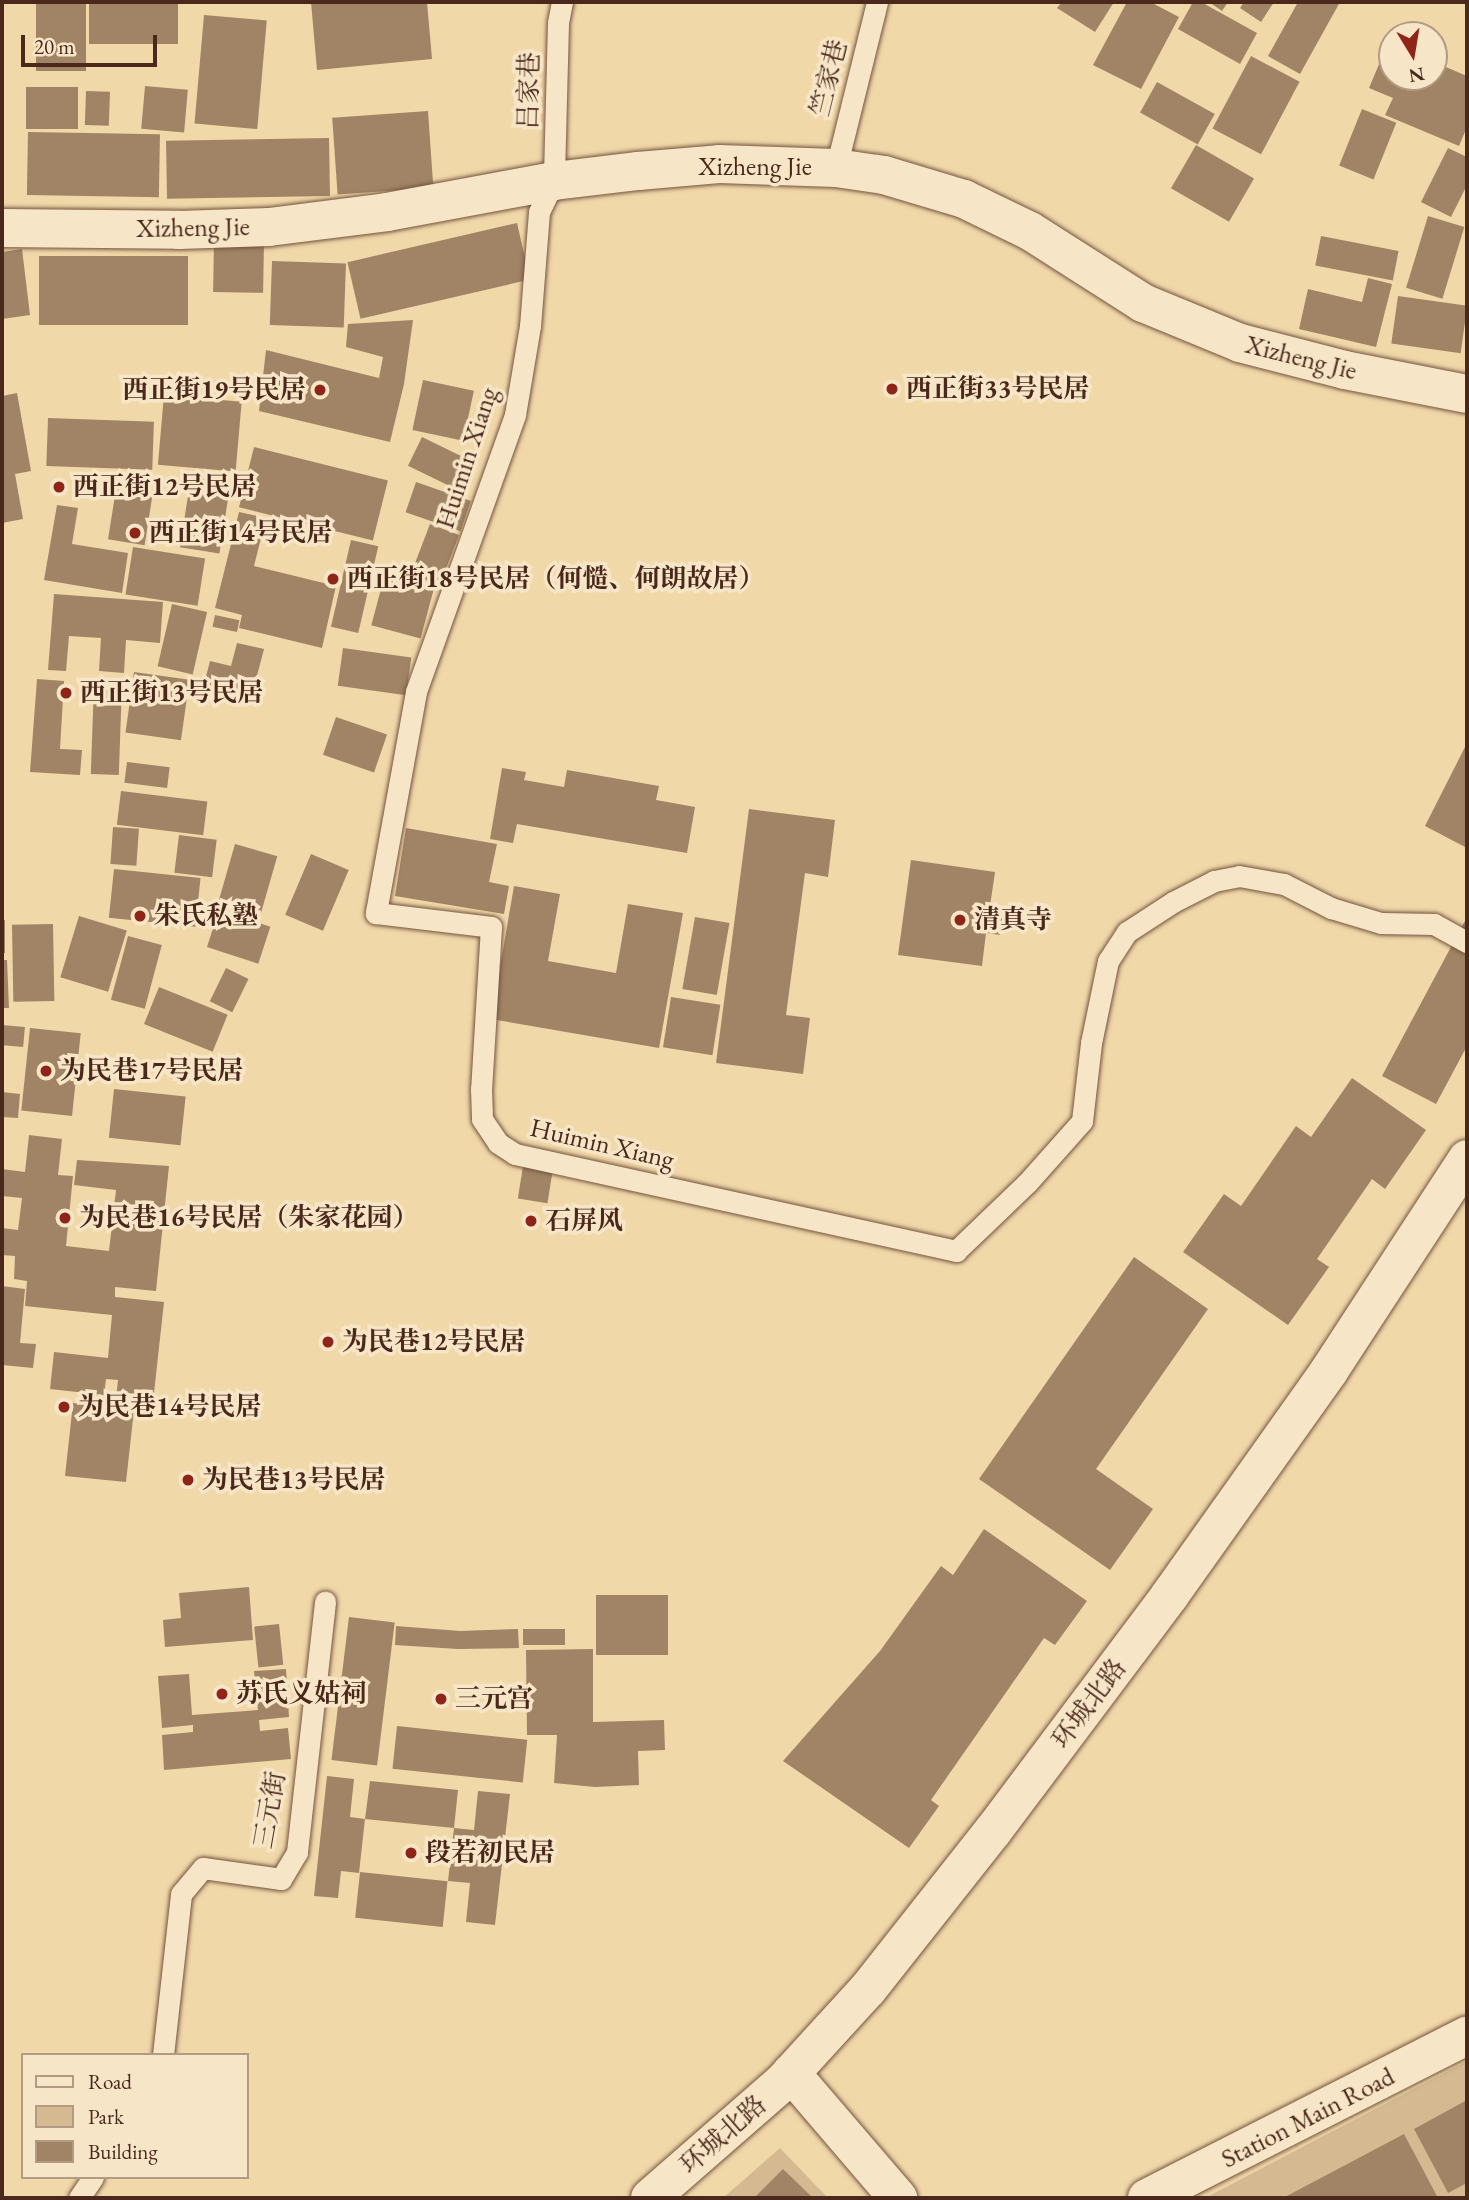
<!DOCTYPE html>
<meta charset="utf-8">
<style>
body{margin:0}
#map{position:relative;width:1469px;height:2200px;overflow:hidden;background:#f1d8a9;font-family:"EB Garamond","Noto Serif SC",serif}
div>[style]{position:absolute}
.green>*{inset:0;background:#d5ba91}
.building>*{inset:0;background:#a18465;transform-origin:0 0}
.roads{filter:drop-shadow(0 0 2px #74543f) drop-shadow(0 0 2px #74543f)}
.service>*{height:21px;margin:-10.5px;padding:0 10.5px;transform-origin:10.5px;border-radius:10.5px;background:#f6e6c7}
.minor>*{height:38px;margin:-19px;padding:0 19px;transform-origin:19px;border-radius:19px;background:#f6e6c7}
.tertiary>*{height:38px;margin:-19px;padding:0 19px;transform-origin:19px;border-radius:19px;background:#f6e6c7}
.dots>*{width:19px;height:19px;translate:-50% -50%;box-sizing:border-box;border:4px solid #f6e6c7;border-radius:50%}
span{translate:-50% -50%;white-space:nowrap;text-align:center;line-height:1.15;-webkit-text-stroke:7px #f6e6c7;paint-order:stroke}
.street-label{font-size:26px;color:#4b281c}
.poi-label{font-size:26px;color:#4b281c;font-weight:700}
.left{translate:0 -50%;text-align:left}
.right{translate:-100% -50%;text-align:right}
.frame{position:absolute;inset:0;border:4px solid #4b281c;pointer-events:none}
.legend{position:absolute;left:21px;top:2053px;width:228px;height:126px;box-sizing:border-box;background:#f6e6c7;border:2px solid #b29a83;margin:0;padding:9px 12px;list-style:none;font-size:21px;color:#4b281c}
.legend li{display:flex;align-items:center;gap:14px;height:35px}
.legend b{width:35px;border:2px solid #b29a83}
.north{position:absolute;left:1378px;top:21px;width:70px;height:70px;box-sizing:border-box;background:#f6e6c7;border:2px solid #b29a83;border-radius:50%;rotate:169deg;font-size:19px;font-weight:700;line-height:28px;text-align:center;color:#4b281c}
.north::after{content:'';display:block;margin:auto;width:24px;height:32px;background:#8f2418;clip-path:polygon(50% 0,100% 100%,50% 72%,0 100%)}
.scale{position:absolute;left:21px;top:35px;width:136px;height:32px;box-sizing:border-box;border:4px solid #4b281c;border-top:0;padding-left:9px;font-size:21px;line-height:24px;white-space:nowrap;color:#4b281c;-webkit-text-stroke:5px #f6e6c7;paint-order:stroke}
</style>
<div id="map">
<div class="green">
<i style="clip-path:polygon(1467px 2061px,1467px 2198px,1205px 2198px)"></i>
<i style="clip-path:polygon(780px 2148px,828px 2198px,723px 2198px)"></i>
</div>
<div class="building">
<i style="left:36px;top:2px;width:50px;height:69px"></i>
<i style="left:89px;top:2px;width:89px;height:42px"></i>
<i style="clip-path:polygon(311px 2px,427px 2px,432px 59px,317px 70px)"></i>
<i style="clip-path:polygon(1062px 2px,1114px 2px,1095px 32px,1057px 8px)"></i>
<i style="clip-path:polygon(1127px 2px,1150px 2px,1179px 17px,1141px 89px,1093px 65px)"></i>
<i style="clip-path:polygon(1193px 2px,1201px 2px,1257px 33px,1240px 64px,1178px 29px)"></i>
<i style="clip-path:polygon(1209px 2px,1228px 2px,1222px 11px)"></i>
<i style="clip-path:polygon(1244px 2px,1274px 2px,1261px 22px,1240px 8px)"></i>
<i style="clip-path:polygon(1298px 2px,1340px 2px,1300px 74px,1268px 56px)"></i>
<i style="left:204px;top:15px;width:63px;height:109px;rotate:5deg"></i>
<i style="clip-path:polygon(1388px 43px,1392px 45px,1392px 77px,1434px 77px,1434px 62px,1467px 76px,1467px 127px,1459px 146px,1385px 115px,1393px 98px,1369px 88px)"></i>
<i style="left:1251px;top:56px;width:55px;height:82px;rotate:28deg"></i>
<i style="left:1157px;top:82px;width:66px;height:35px;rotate:29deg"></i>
<i style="left:145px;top:86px;width:43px;height:43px;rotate:5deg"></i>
<i style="left:26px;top:87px;width:52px;height:42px"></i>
<i style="left:86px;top:91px;width:24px;height:34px;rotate:2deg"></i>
<i style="left:1362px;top:109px;width:37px;height:61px;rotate:22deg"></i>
<i style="left:428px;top:111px;width:77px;height:96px;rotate:86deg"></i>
<i style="left:28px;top:132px;width:132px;height:63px;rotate:1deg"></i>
<i style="left:329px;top:138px;width:58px;height:163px;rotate:89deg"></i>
<i style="left:1196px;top:145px;width:67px;height:50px;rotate:30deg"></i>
<i style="clip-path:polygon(1448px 148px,1467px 157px,1467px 185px,1451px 217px,1421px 202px)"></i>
<i style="left:1428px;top:216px;width:38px;height:75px;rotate:17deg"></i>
<i style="left:517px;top:223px;width:58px;height:174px;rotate:77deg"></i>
<i style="left:1321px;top:236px;width:79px;height:30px;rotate:11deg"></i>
<i style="left:214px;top:241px;width:50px;height:51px;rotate:1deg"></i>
<i style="clip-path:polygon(22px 249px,30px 315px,2px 319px,2px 252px)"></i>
<i style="left:39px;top:256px;width:149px;height:69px"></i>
<i style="left:272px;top:261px;width:74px;height:64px;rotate:2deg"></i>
<i style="clip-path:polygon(1368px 278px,1392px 284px,1376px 347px,1299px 329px,1308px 289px,1362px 302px)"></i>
<i style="left:1398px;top:296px;width:70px;height:48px;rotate:8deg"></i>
<i style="clip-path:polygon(413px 320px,404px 384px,390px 442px,259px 411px,266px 350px,379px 378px,383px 357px,346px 347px,348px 324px)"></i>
<i style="left:423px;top:380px;width:52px;height:51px;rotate:12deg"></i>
<i style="clip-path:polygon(17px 393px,31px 471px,15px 474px,23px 519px,2px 523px,2px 396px)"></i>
<i style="left:164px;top:395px;width:78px;height:70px;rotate:5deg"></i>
<i style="left:48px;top:418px;width:106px;height:48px;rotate:2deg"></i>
<i style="left:422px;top:437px;width:60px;height:32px;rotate:26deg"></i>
<i style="left:254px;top:447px;width:138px;height:62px;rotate:14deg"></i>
<i style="left:191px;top:477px;width:40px;height:71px;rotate:9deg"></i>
<i style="left:416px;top:482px;width:58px;height:32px;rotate:19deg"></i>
<i style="left:116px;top:489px;width:37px;height:51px;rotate:9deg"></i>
<i style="clip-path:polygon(57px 505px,78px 508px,72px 544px,128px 553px,122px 593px,44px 580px)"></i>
<i style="clip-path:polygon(239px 512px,266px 518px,254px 566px,336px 586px,322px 648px,239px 628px,242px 615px,215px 608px)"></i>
<i style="left:430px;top:524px;width:31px;height:54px;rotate:21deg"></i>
<i style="left:351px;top:540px;width:28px;height:89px;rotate:13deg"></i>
<i style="left:133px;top:547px;width:73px;height:48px;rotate:9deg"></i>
<i style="left:385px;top:574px;width:51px;height:53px;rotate:15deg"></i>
<i style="clip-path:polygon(54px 594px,163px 602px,160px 643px,126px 640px,124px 673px,99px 671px,101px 638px,69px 636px,66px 671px,48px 670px)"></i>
<i style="left:172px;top:604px;width:36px;height:64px;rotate:13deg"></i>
<i style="left:215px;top:615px;width:25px;height:12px;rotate:12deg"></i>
<i style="clip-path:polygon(237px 643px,264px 649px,252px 695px,204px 684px,210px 661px,231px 666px)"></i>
<i style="left:343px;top:648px;width:69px;height:38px;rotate:8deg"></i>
<i style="left:134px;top:672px;width:56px;height:61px;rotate:8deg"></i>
<i style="clip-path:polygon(37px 679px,64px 681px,60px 749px,82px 750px,80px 775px,30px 772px)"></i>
<i style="left:94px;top:683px;width:28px;height:91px;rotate:2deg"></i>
<i style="left:336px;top:717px;width:54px;height:40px;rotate:19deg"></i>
<i style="clip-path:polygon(1467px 743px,1467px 848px,1425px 826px)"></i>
<i style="left:127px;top:762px;width:43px;height:21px;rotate:7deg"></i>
<i style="clip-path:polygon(502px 768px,526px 772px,524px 780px,564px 787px,567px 770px,659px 786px,656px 800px,695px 807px,687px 853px,517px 824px,513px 843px,490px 839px)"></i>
<i style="left:121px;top:791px;width:87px;height:34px;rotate:7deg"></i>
<i style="clip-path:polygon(749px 809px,835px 820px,828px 877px,805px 873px,786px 1015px,810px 1018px,803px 1074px,716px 1063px)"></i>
<i style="left:113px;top:827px;width:26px;height:37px;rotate:4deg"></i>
<i style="clip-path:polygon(406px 828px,497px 844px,489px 882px,509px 886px,504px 914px,395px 896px)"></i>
<i style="left:179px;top:835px;width:38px;height:38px;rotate:7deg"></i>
<i style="left:235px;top:844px;width:44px;height:59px;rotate:16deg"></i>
<i style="left:311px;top:854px;width:41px;height:66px;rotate:23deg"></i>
<i style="clip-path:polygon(911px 860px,995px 872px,990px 906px,1004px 907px,1000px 935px,986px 933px,982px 966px,898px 955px)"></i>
<i style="left:114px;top:869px;width:87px;height:49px;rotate:6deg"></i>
<i style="clip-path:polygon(514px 886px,560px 894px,548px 961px,616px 973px,628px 904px,683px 913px,659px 1048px,491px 1019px)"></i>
<i style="left:219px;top:910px;width:54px;height:39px;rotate:18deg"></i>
<i style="left:79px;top:916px;width:50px;height:64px;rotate:17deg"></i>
<i style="left:695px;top:917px;width:35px;height:73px;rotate:10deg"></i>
<i style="clip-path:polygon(1467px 917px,1467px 1046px,1436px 1104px,1382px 1076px)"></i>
<i style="left:2px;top:920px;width:3px;height:33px"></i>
<i style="left:53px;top:924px;width:77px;height:41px;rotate:89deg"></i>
<i style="left:128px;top:936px;width:35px;height:66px;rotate:15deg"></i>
<i style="clip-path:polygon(2px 960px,7px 960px,9px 1008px,2px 1008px)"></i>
<i style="left:226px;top:968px;width:25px;height:37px;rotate:26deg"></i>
<i style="left:159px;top:987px;width:74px;height:40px;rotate:22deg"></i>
<i style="left:671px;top:997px;width:50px;height:51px;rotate:9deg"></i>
<i style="left:2px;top:1025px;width:23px;height:20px;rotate:5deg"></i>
<i style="left:30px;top:1028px;width:51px;height:83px;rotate:6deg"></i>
<i style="clip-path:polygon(1352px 1078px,1426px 1130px,1385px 1189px,1372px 1179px,1317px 1259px,1329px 1267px,1288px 1325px,1183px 1252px,1224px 1194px,1241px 1206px,1296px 1126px,1311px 1137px)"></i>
<i style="left:114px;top:1089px;width:72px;height:49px;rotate:6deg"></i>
<i style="clip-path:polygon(2px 1092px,20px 1094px,18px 1118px,2px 1117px)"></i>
<i style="clip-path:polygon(29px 1135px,62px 1139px,58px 1175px,73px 1176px,66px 1246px,109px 1251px,116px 1190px,74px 1185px,77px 1160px,169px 1166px,156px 1291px,115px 1287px,115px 1297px,164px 1302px,152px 1411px,134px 1410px,126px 1482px,65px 1476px,73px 1403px,115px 1408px,118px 1380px,106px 1379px,104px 1395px,50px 1389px,54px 1352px,108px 1358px,112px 1315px,25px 1306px,27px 1281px,14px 1279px,15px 1256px,2px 1255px,2px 1228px,18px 1230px,22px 1198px,2px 1196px,2px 1169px,25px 1172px)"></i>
<i style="left:523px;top:1166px;width:30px;height:33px;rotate:9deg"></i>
<i style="clip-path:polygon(1134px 1257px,1208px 1309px,1096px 1469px,1153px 1509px,1110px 1570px,979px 1479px)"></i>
<i style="clip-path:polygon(2px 1286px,25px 1289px,20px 1343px,36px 1344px,33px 1368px,2px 1365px)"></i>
<i style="clip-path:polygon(984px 1529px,1087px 1601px,1055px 1645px,1044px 1638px,931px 1800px,939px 1806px,909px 1848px,783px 1761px,880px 1651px,941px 1566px,953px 1575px)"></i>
<i style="clip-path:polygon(249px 1587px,253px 1640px,165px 1647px,163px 1620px,181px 1618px,179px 1593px)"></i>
<i style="left:668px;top:1595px;width:60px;height:72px;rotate:90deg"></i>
<i style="left:349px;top:1617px;width:46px;height:144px;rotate:7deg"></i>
<i style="left:279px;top:1624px;width:41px;height:25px;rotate:84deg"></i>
<i style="clip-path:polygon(396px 1626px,460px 1631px,518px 1629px,519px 1648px,458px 1649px,395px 1645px)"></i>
<i style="left:565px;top:1629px;width:16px;height:42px;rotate:90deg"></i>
<i style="clip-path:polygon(593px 1649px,593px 1722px,664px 1720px,665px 1750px,638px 1751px,639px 1785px,595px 1787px,554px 1783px,557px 1735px,527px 1735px,526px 1650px)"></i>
<i style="clip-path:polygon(286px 1669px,289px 1717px,259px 1720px,260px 1731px,288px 1728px,291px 1759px,164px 1770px,162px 1735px,193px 1732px,193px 1725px,162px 1728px,158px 1676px,189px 1674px,192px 1715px,258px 1710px,254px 1671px)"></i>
<i style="left:397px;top:1726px;width:131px;height:43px;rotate:6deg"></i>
<i style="clip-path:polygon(327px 1776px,354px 1779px,350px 1817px,365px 1819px,359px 1873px,341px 1871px,338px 1898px,314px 1896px)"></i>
<i style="clip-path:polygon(370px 1781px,458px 1790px,454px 1828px,474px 1830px,478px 1791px,510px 1794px,495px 1925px,466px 1922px,470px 1883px,448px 1881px,454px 1828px,365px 1819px)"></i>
<i style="left:360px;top:1872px;width:88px;height:46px;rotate:6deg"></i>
<i style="clip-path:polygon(1467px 2100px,1467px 2183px,1448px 2193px,1414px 2129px)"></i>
<i style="clip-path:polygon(1404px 2134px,1438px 2198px,1283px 2198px)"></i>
<i style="clip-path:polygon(783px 2169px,813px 2198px,754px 2198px)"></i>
</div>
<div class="roads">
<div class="service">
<i style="left:562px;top:2px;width:21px;rotate:101deg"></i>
<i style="left:558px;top:23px;width:158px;rotate:91.5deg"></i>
<i style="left:554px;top:181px;width:34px;rotate:116deg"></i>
<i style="left:539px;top:212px;width:114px;rotate:94.5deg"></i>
<i style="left:530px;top:326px;width:90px;rotate:99.6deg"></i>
<i style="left:515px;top:415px;width:294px;rotate:109.7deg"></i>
<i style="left:416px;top:692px;width:225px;rotate:100.3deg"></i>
<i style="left:376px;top:913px;width:116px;rotate:6.9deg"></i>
<i style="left:491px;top:927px;width:162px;rotate:93.5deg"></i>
<i style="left:481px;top:1089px;width:30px;rotate:88deg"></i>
<i style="left:482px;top:1119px;width:29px;rotate:56deg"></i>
<i style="left:498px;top:1143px;width:20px;rotate:33deg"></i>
<i style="left:515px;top:1154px;width:452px;rotate:12.4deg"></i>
<i style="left:956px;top:1251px;width:98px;rotate:-43.8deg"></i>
<i style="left:1027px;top:1183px;width:83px;rotate:-48.4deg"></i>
<i style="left:1082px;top:1121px;width:79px;rotate:-83.4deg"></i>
<i style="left:1091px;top:1043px;width:84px;rotate:-78.3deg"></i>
<i style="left:1108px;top:961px;width:35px;rotate:-57deg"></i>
<i style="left:1127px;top:932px;width:55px;rotate:-33.1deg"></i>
<i style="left:1173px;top:902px;width:46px;rotate:-27.1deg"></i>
<i style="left:1214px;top:881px;width:25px;rotate:-11deg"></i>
<i style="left:1239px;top:876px;width:46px;rotate:10.1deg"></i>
<i style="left:1284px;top:884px;width:53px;rotate:27.1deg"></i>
<i style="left:1331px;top:908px;width:52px;rotate:16.7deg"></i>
<i style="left:1381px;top:923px;width:53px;rotate:1.1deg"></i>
<i style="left:1434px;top:924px;width:38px;rotate:29deg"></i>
<i style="left:836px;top:168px;width:171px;rotate:-76.1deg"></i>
<i style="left:163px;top:2055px;width:162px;rotate:-83.6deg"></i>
<i style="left:181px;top:1894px;width:34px;rotate:-50deg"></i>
<i style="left:203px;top:1868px;width:79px;rotate:8deg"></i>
<i style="left:281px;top:1879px;width:31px;rotate:-59deg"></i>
<i style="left:297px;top:1852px;width:252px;rotate:-83.6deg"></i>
<i style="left:79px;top:2198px;width:25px;rotate:-56deg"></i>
</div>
<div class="minor">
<i style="left:2px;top:228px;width:177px;rotate:0.6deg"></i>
<i style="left:179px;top:230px;width:90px;rotate:-1.9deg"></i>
<i style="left:269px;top:227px;width:119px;rotate:-7.2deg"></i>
<i style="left:387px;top:212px;width:170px;rotate:-10.5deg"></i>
<i style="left:554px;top:181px;width:85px;rotate:-6.8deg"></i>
<i style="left:638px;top:171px;width:81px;rotate:-4.9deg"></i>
<i style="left:719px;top:164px;width:117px;rotate:2deg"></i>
<i style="left:836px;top:168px;width:49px;rotate:8.3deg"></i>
<i style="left:884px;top:175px;width:84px;rotate:16.7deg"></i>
<i style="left:964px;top:199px;width:73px;rotate:25.9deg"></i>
<i style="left:1030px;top:231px;width:134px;rotate:32.5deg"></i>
<i style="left:1143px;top:303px;width:105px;rotate:22.4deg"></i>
<i style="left:1240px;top:343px;width:108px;rotate:14.4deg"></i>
<i style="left:1345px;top:370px;width:124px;rotate:11.1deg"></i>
<i style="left:791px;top:2073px;width:165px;rotate:49.4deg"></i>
<i style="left:1147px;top:2198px;width:359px;rotate:-26.9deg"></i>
</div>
<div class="tertiary">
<i style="left:650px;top:2198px;width:176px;rotate:-41.1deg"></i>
<i style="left:783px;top:2082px;width:126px;rotate:-47.6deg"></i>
<i style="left:868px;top:1989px;width:201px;rotate:-51.7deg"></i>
<i style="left:993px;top:1831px;width:295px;rotate:-53.1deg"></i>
<i style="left:1170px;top:1595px;width:275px;rotate:-54.6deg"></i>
<i style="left:1329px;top:1371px;width:253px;rotate:-56.9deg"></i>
</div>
</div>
<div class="dots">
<i style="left:892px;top:389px;background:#8f2418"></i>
<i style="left:320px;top:390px;background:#8f2418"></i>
<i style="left:59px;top:487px;background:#8f2418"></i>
<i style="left:135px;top:533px;background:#8f2418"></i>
<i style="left:333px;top:579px;background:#8f2418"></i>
<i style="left:66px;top:693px;background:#8f2418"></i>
<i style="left:140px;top:916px;background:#8f2418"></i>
<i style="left:960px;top:920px;background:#8f2418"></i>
<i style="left:46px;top:1071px;background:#8f2418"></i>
<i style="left:65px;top:1218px;background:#8f2418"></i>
<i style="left:531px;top:1221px;background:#8f2418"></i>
<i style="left:328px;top:1342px;background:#8f2418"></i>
<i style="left:64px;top:1407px;background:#8f2418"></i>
<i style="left:188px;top:1480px;background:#8f2418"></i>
<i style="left:222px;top:1694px;background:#8f2418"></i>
<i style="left:441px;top:1699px;background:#8f2418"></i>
<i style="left:411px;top:1853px;background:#8f2418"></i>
</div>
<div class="street-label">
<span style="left:829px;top:78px;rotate:-76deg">竺家巷</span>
<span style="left:529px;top:91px;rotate:-89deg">吕家巷</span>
<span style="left:755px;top:167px">Xizheng Jie</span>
<span style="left:193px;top:228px;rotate:-1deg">Xizheng Jie</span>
<span style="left:1301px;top:358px;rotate:14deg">Xizheng Jie</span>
<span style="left:467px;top:458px;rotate:-72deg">Huimin Xiang</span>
<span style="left:602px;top:1144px;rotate:13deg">Huimin Xiang</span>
<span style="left:1089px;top:1704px;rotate:-53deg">环城北路</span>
<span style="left:270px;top:1810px;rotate:-80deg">三元街</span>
<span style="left:1308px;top:2118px;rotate:-27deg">Station Main Road</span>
<span style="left:723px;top:2135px;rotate:-41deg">环城北路</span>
</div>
<div class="poi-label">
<span class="left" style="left:906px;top:389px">西正街33号民居</span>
<span class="right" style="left:306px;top:390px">西正街19号民居</span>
<span class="left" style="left:73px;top:487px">西正街12号民居</span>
<span class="left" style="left:149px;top:533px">西正街14号民居</span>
<span class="left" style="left:347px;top:579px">西正街18号民居（何慥、何朗故居）</span>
<span class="left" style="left:80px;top:693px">西正街13号民居</span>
<span class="left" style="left:154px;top:916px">朱氏私塾</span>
<span class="left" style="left:974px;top:920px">清真寺</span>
<span class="left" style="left:60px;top:1071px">为民巷17号民居</span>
<span class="left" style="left:79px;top:1218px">为民巷16号民居（朱家花园）</span>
<span class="left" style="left:545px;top:1221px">石屏风</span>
<span class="left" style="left:342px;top:1342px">为民巷12号民居</span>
<span class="left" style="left:78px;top:1407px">为民巷14号民居</span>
<span class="left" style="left:202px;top:1480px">为民巷13号民居</span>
<span class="left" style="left:236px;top:1694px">苏氏义姑祠</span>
<span class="left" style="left:455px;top:1699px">三元宫</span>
<span class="left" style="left:425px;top:1853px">段若初民居</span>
</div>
<div class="frame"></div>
<ul class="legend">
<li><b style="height:9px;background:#f6e6c7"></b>Road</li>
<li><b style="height:19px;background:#d5ba91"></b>Park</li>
<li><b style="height:19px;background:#a18465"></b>Building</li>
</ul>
<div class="north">N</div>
<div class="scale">20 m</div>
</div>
